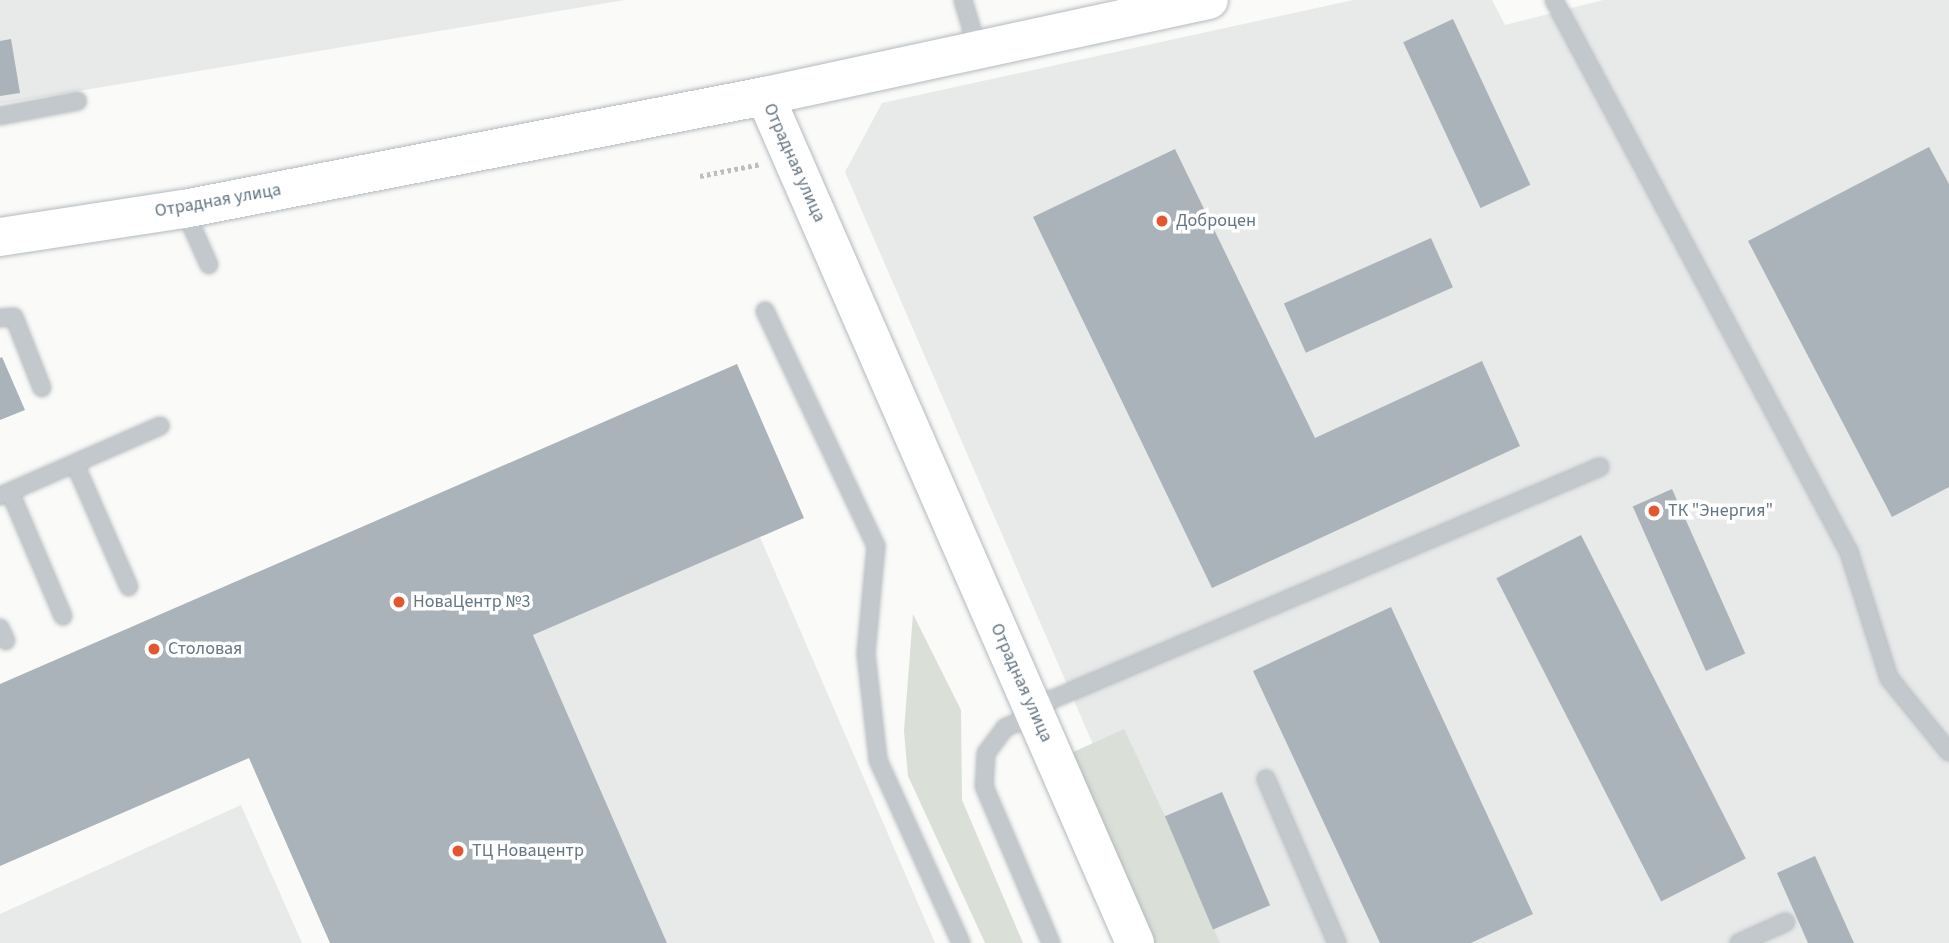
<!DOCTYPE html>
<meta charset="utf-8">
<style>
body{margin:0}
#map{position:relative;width:1949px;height:943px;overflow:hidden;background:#fafaf8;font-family:"Source Sans 3",sans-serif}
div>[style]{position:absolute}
.built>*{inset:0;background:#e8e9e9}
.green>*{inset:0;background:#dadfd7}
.building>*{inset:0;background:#aab3b9;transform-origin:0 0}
.path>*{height:4.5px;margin-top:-2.25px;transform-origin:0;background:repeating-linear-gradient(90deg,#bbbfc2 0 3.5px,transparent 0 7px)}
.roads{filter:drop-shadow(0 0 2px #b3babf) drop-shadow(0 0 2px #b3babf)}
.lane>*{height:16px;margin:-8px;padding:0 8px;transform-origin:8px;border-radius:8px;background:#c3c8cc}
.secondary>*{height:38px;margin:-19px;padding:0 19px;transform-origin:19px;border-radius:19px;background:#fff}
.dots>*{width:19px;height:19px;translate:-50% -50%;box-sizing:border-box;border:4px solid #fff;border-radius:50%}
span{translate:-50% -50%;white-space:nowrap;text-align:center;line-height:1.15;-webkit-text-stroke:7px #fff;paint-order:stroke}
.street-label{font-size:18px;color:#657683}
.poi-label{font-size:18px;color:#657683}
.left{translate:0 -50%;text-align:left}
</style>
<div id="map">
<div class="built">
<i style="clip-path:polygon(0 0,625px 0,0 104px)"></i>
<i style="clip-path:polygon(1353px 0,1492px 0,1505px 25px,1603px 0,1949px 0,1949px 943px,1179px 943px,845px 172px,882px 103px)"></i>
<i style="clip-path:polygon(760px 537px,935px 943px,667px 943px,533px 635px)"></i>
<i style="clip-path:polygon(241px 805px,302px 943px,0 943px,0 914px)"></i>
</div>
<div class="green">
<i style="clip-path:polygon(913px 614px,961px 710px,962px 800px,1023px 943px,985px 943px,908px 776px,904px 731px)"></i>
<i style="clip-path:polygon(1124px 729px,1165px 816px,1220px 943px,1154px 943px,1069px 754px)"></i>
</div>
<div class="building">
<i style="left:1453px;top:19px;width:183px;height:55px;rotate:65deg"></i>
<i style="clip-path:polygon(11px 39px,20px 93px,0 96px,0 41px)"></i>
<i style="clip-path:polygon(1929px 147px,1949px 184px,1949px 487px,1892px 517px,1748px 241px)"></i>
<i style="clip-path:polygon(1175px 149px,1315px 438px,1482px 361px,1520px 446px,1212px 588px,1033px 217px)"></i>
<i style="left:1431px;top:238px;width:54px;height:161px;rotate:66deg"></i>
<i style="clip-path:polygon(2px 357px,25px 410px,0 420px,0 358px)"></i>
<i style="clip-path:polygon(737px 364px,804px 518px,533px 635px,667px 943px,330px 943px,249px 758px,0 866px,0 684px)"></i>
<i style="left:1672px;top:489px;width:180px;height:43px;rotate:66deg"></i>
<i style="left:1581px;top:535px;width:363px;height:95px;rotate:63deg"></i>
<i style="clip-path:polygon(1391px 607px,1533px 914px,1471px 943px,1380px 943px,1253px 671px)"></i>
<i style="left:1222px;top:792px;width:123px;height:62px;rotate:67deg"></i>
<i style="clip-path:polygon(1815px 856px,1854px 943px,1808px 943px,1777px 873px)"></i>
</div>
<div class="path">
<i style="left:700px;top:176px;width:62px;rotate:-11.1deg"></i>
</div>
<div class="roads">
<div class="lane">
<i style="left:963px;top:0;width:52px;rotate:73.3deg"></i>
<i style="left:1554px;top:0;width:626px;rotate:61.88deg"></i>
<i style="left:1849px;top:552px;width:132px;rotate:72.4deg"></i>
<i style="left:1889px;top:678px;width:95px;rotate:51deg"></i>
<i style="left:0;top:116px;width:79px;rotate:-10.9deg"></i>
<i style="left:184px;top:209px;width:61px;rotate:65.9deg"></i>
<i style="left:765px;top:311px;width:260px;rotate:64.7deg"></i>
<i style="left:876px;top:546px;width:108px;rotate:95.3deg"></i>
<i style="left:866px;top:654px;width:107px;rotate:83.5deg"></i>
<i style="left:878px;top:760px;width:201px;rotate:65.6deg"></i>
<i style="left:0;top:318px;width:14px;rotate:-4deg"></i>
<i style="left:14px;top:317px;width:76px;rotate:68.5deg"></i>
<i style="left:75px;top:464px;width:134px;rotate:66.3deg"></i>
<i style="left:10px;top:492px;width:135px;rotate:66.9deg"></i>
<i style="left:0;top:496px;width:175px;rotate:-23.6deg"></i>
<i style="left:0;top:628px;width:14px;rotate:65deg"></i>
<i style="left:1032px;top:708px;width:617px;rotate:-22.99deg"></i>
<i style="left:1035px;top:715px;width:33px;rotate:157deg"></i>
<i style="left:1005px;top:728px;width:31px;rotate:127deg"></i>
<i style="left:986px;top:753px;width:33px;rotate:93deg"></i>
<i style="left:984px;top:786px;width:171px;rotate:66.9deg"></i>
<i style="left:1266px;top:779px;width:179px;rotate:66.6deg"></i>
<i style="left:1739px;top:943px;width:51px;rotate:-24.1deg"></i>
</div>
<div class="secondary">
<i style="left:765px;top:96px;width:924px;rotate:66.4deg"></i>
<i style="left:0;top:237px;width:186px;rotate:-8.7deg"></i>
<i style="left:184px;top:209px;width:592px;rotate:-11.01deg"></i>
<i style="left:765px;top:96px;width:454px;rotate:-12.2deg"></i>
</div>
</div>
<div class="dots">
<i style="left:1162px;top:221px;background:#e4572e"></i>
<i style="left:1654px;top:511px;background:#e4572e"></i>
<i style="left:399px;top:602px;background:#e4572e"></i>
<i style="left:154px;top:649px;background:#e4572e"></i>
<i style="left:458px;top:851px;background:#e4572e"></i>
</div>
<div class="street-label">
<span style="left:794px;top:163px;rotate:66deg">Отрадная улица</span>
<span style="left:218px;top:201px;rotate:-10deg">Отрадная улица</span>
<span style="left:1021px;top:683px;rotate:66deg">Отрадная улица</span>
</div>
<div class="poi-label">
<span class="left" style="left:1176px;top:221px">Доброцен</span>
<span class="left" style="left:1668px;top:511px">ТК "Энергия"</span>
<span class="left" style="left:413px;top:602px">НоваЦентр №3</span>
<span class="left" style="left:168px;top:649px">Столовая</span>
<span class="left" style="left:472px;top:851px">ТЦ Новацентр</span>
</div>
</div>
